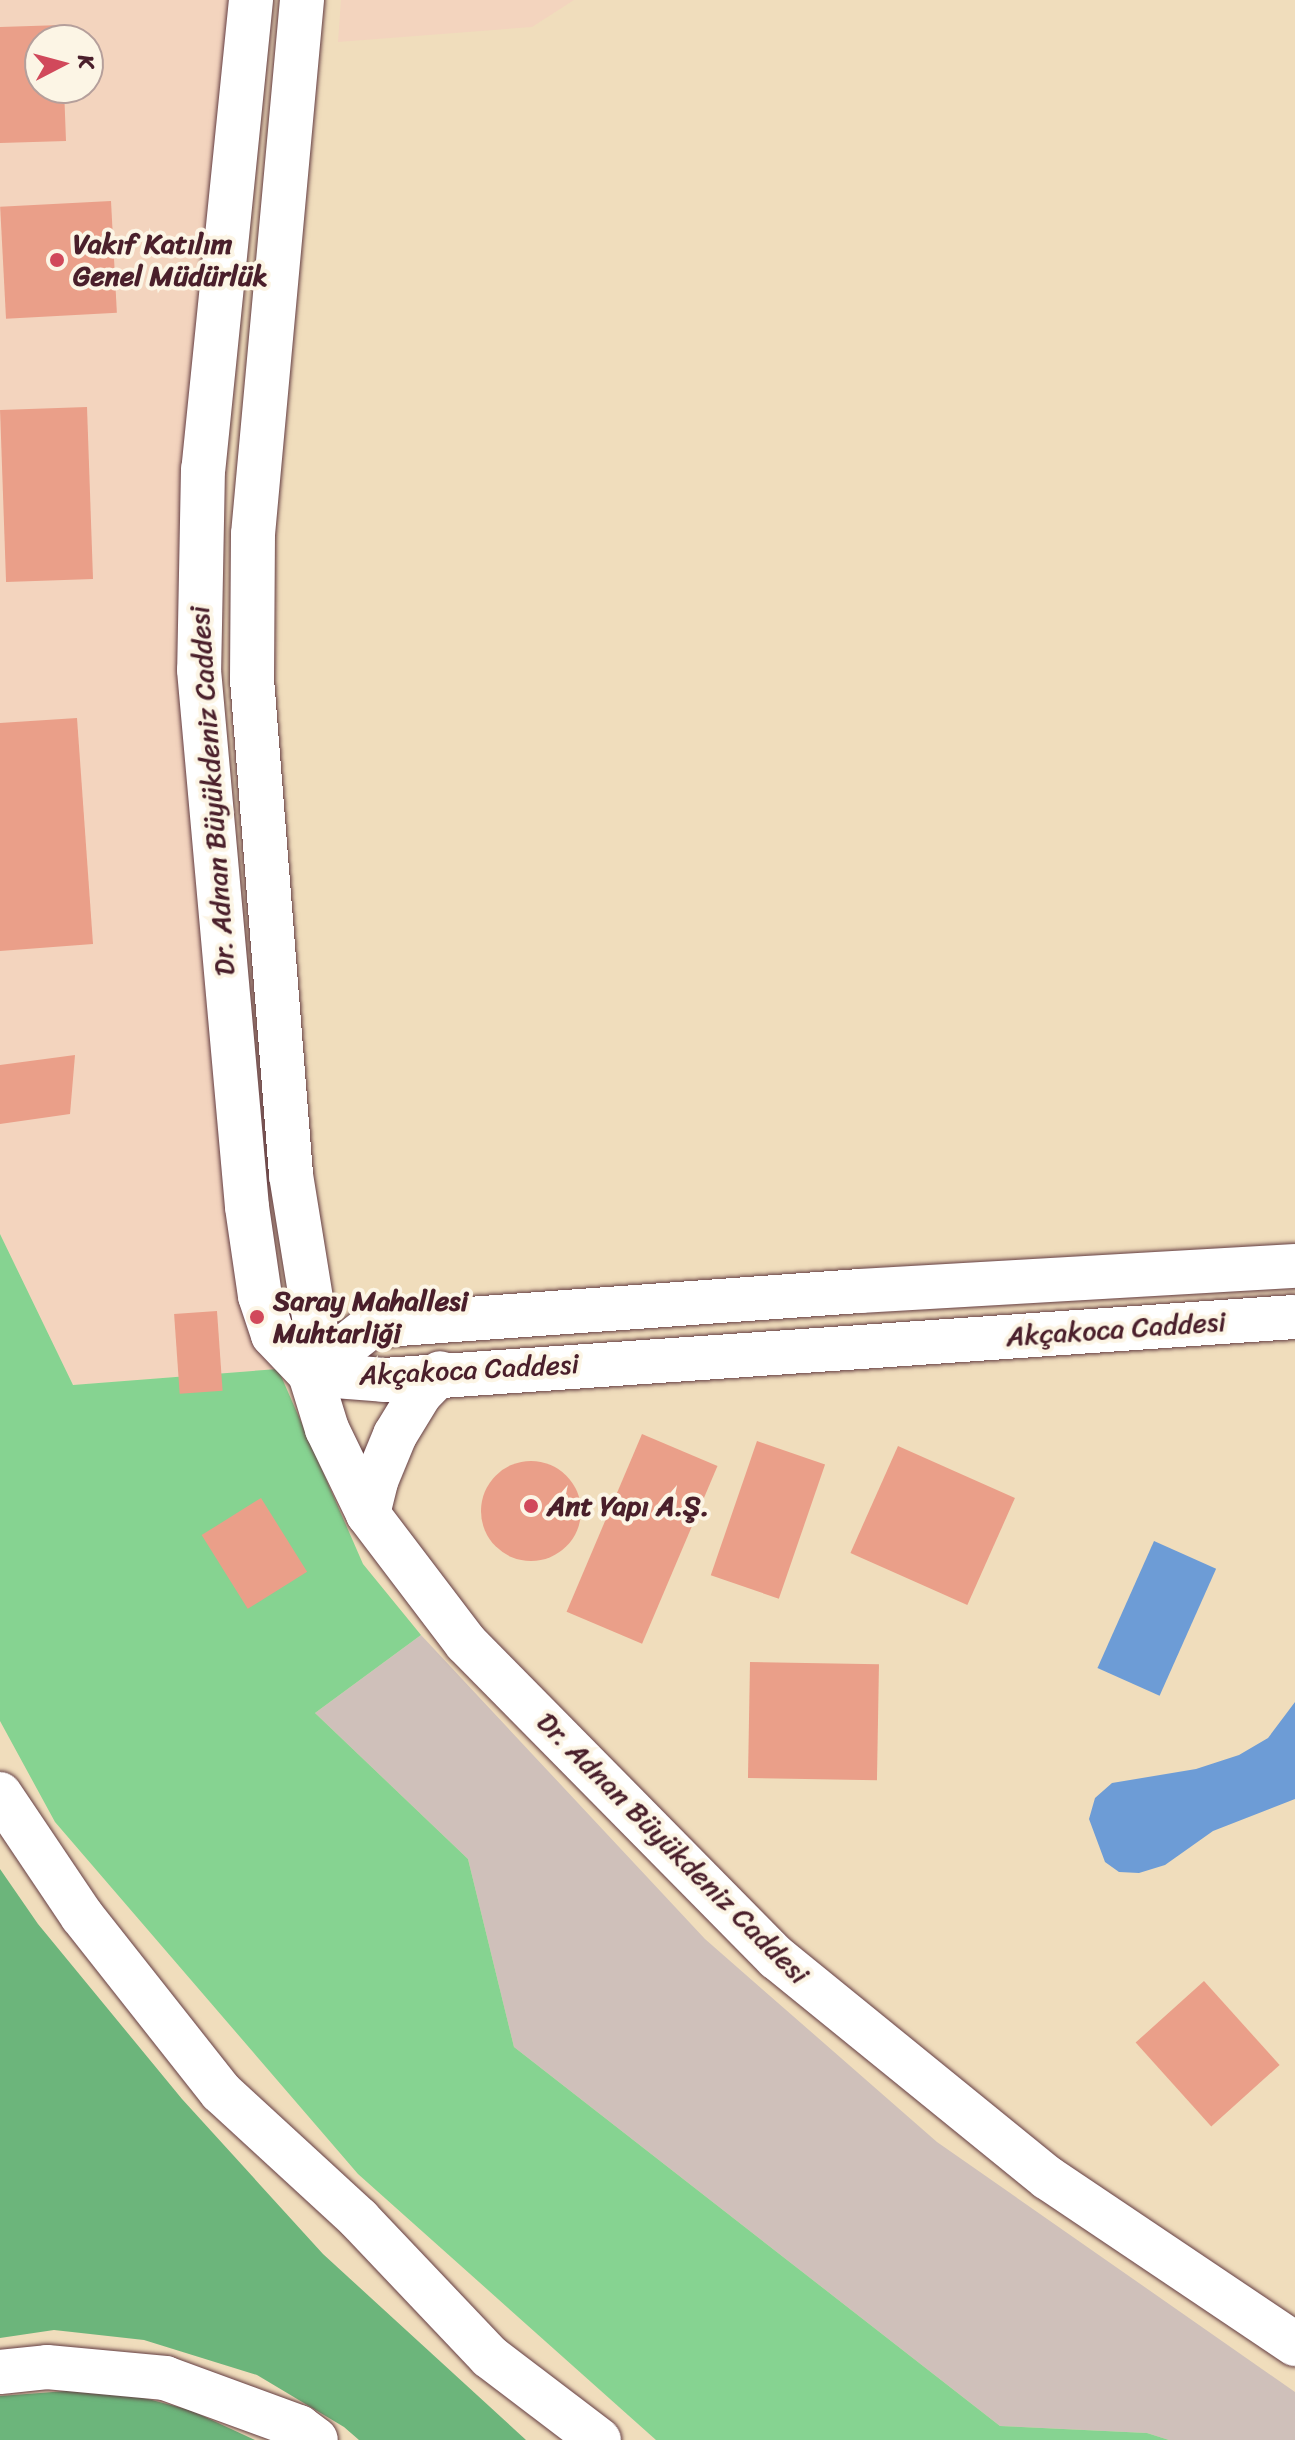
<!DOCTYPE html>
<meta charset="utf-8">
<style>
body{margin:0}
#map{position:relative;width:1295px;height:2440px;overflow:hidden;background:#f0ddbc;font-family:Sriracha,sans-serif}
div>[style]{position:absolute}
.built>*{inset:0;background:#f3d4be}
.industrial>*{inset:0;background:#cfc0ba}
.green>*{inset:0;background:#86d391}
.forest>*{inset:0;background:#6cb57b}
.water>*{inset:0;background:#6d9cd6;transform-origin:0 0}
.building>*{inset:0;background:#ea9f89;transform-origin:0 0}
.round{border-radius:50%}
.roads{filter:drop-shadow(0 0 2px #633c41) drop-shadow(0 0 2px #633c41)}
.minor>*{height:44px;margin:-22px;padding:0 22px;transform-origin:22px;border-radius:22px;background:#fff}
.highway>*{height:44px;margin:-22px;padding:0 22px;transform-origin:22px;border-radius:22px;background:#fff}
.dots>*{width:22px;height:22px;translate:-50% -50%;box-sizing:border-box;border:4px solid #fcf5e5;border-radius:50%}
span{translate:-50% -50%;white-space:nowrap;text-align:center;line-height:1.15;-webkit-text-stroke:8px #fcf5e5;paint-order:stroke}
.poi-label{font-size:28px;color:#4a1f2b;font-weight:700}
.left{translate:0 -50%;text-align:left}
.street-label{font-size:28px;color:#4a1f2b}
.north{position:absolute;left:24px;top:24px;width:80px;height:80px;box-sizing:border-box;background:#fcf5e5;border:2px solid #b59f9b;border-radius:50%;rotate:84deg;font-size:22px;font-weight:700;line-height:32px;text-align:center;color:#4a1f2b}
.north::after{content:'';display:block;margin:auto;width:28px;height:36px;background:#d1495b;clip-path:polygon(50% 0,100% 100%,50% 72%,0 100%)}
</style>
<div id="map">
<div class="built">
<i style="clip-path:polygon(evenodd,0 0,256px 0,198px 525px,278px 1369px,73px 1385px,0 1234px,0 0,40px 40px,88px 40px,88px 88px,40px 88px,40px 40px)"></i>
<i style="clip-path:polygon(341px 0,574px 0,532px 27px,338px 42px)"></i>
</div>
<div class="industrial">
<i style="clip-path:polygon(421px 1635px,705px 1939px,937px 2142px,1295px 2392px,1295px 2440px,1169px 2440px,1147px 2433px,1000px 2426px,514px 2047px,468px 1859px,315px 1713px)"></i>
</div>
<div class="green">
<i style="clip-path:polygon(0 1234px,73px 1385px,278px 1369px,363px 1564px,421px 1635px,315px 1713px,468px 1859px,514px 2047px,1000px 2426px,1147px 2433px,1169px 2440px,656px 2440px,358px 2174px,55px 1822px,0 1721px)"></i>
</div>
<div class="forest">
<i style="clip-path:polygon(0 1869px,38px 1924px,182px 2099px,323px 2254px,526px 2440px,359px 2440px,344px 2427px,257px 2375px,144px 2340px,54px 2330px,0 2338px)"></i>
<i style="clip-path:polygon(106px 2388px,190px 2410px,255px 2440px,0 2440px,0 2396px)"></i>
</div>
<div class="water">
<i style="left:1154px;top:1541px;width:68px;height:139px;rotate:24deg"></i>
<i style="clip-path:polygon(1295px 1702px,1295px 1799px,1213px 1831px,1165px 1865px,1139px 1873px,1119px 1872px,1105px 1862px,1089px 1819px,1095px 1798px,1112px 1783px,1196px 1769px,1239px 1755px,1268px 1738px)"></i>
</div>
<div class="building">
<i style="clip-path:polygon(62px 25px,62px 40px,40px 40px,40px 88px,64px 88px,66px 141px,0 143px,0 27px)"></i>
<i style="left:111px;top:201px;width:112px;height:111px;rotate:87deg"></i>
<i style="left:87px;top:407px;width:172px;height:87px;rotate:88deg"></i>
<i style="clip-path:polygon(77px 718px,93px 944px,0 951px,0 723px)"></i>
<i style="clip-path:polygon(75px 1055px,70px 1114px,0 1124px,0 1065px)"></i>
<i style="left:217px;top:1311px;width:80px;height:43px;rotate:86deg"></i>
<i style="left:642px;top:1434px;width:82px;height:193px;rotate:23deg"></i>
<i style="left:757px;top:1441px;width:72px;height:142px;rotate:19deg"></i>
<i style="left:898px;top:1446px;width:128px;height:117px;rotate:24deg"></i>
<i class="round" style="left:481px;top:1461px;width:100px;height:100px"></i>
<i style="left:261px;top:1498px;width:87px;height:70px;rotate:58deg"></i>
<i style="left:750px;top:1662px;width:129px;height:116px;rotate:1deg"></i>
<i style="left:1204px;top:1981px;width:113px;height:92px;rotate:48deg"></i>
</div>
<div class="roads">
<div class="minor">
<i style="left:251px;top:0;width:471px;rotate:95.8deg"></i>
<i style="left:203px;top:469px;width:201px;rotate:91.1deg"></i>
<i style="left:199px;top:670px;width:539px;rotate:84.89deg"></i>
<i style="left:247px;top:1207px;width:90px;rotate:81.7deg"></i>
<i style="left:260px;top:1296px;width:41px;rotate:71.6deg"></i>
<i style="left:273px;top:1335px;width:54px;rotate:46.5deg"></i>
<i style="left:302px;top:0;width:536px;rotate:95.24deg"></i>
<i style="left:253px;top:534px;width:145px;rotate:90.4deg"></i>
<i style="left:252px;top:679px;width:498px;rotate:85.5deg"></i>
<i style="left:291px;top:1175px;width:157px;rotate:80.8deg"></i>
<i style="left:316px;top:1330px;width:44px;rotate:97.8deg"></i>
<i style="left:310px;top:1374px;width:58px;rotate:72.8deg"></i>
<i style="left:327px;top:1429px;width:94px;rotate:64.2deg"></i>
<i style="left:368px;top:1514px;width:162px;rotate:52.8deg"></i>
<i style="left:466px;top:1643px;width:443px;rotate:45.4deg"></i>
<i style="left:777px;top:1958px;width:349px;rotate:39.1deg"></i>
<i style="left:1048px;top:2178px;width:298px;rotate:33.9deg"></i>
<i style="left:310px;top:1374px;width:78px;rotate:-38.2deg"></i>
<i style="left:371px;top:1326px;width:490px;rotate:-4.1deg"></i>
<i style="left:860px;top:1291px;width:436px;rotate:-3.3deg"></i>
<i style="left:310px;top:1374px;width:74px;rotate:4.6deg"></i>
<i style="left:384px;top:1380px;width:913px;rotate:-3.96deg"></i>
<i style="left:368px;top:1514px;width:34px;rotate:-76deg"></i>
<i style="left:376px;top:1481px;width:50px;rotate:-67.6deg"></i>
<i style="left:395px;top:1435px;width:48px;rotate:-58.6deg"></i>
<i style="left:420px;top:1394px;width:29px;rotate:-46deg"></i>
</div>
<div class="highway">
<i style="left:0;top:1794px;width:147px;rotate:56.1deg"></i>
<i style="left:82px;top:1916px;width:224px;rotate:51.7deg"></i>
<i style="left:221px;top:2092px;width:188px;rotate:42.6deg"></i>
<i style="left:359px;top:2219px;width:190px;rotate:46.5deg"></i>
<i style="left:490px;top:2357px;width:137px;rotate:37.3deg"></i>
<i style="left:0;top:2372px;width:47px;rotate:-6.1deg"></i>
<i style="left:47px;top:2367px;width:119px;rotate:5.3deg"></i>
<i style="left:165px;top:2378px;width:143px;rotate:20.1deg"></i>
<i style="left:299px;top:2427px;width:21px;rotate:37deg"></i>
</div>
</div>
<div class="dots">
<i style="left:57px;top:260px;background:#d1495b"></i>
<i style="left:257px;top:1317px;background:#d1495b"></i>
<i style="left:531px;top:1506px;background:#d1495b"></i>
</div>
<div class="poi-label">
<span class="left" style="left:73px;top:260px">Vakıf Katılım<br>Genel Müdürlük</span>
<span class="left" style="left:273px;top:1317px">Saray Mahallesi<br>Muhtarliği</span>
<span class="left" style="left:547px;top:1506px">Ant Yapı A.Ş.</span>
</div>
<div class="street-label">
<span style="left:212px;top:791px;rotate:-94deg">Dr. Adnan Büyükdeniz Caddesi</span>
<span style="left:1116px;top:1329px;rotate:-4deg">Akçakoca Caddesi</span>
<span style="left:469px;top:1370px;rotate:-3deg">Akçakoca Caddesi</span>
<span style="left:673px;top:1848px;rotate:45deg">Dr. Adnan Büyükdeniz Caddesi</span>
</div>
<div class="north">K</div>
</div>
